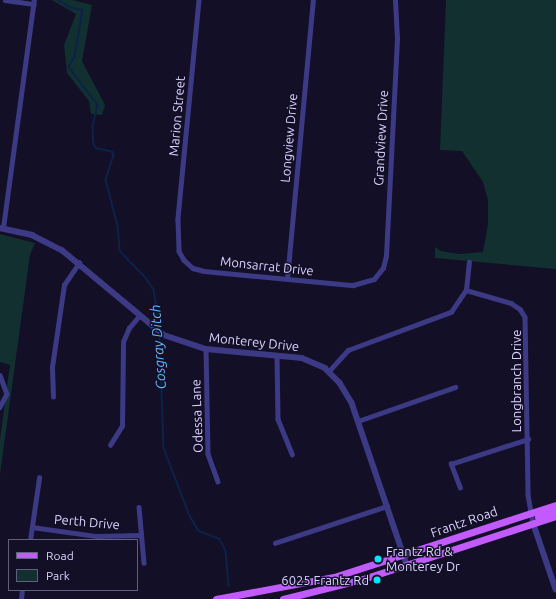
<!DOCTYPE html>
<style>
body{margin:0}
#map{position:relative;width:556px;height:599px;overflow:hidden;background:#130f26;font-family:Ubuntu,sans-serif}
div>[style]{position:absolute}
.green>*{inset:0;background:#12302f}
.stream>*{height:1.5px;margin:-0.75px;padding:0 0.75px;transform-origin:0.75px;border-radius:0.75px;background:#0c2248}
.minor>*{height:4.5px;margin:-2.25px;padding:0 2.25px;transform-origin:2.25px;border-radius:2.25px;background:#3d3a85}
.tertiary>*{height:5.5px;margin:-2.75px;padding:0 2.75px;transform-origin:2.75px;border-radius:2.75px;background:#3d3a85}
.primary>*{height:7px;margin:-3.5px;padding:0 3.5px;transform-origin:3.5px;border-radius:3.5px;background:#c25bff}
.dots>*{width:11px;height:11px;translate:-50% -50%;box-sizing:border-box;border:2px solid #130f26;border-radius:50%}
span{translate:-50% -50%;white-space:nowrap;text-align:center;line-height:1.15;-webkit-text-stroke:3px #130f26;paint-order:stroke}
.street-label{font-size:13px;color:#d9d4ff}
.poi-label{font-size:13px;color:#d9d4ff}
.left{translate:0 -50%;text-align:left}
.right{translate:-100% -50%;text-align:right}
.water-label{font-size:14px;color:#62b6ff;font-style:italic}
.legend{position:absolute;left:8px;top:539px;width:130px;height:52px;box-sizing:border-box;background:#130f26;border:1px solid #625e7d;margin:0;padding:5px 7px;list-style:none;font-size:12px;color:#d9d4ff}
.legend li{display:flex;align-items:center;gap:8px;height:20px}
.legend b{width:20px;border:1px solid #625e7d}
</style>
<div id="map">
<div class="green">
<i style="clip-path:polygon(52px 0,73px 0,92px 5px,82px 61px,105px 105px,102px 115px,91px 114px,89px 101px,67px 73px,64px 45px,76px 14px)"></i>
<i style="clip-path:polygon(446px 0,556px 0,556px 269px,435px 258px,435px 247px,441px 251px,459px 254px,483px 252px,488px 224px,488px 200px,483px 182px,462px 151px,440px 150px)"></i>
<i style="clip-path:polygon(0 234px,35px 243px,30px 255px,0 474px,0 440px,10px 365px,0 362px)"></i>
</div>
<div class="stream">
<i style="left:58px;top:0;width:16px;rotate:30deg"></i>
<i style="left:72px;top:8px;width:11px;rotate:10deg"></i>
<i style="left:83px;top:10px;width:48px;rotate:99.7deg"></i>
<i style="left:75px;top:57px;width:12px;rotate:121deg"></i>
<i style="left:69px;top:67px;width:48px;rotate:52.7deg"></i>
<i style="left:98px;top:105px;width:23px;rotate:103deg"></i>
<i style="left:93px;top:127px;width:17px;rotate:87deg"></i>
<i style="left:94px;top:144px;width:4px;rotate:63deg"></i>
<i style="left:96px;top:148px;width:17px;rotate:13deg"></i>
<i style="left:113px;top:152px;width:3px;rotate:72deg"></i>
<i style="left:114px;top:155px;width:26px;rotate:108deg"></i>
<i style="left:106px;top:180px;width:48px;rotate:75.4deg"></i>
<i style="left:118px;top:226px;width:25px;rotate:85deg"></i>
<i style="left:120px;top:251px;width:37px;rotate:46deg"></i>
<i style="left:146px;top:278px;width:14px;rotate:56deg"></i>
<i style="left:154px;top:290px;width:38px;rotate:81deg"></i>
<i style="left:160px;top:334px;width:114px;rotate:88deg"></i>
<i style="left:164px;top:448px;width:73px;rotate:69.1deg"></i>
<i style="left:190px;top:516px;width:17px;rotate:59deg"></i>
<i style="left:199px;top:531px;width:22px;rotate:21deg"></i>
<i style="left:220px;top:539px;width:13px;rotate:63deg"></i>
<i style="left:226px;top:551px;width:35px;rotate:85deg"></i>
</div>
<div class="minor">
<i style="left:5px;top:0;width:29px;rotate:8deg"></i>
<i style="left:199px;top:0;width:221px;rotate:95.5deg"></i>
<i style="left:178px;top:220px;width:31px;rotate:88deg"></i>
<i style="left:179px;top:251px;width:10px;rotate:61deg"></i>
<i style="left:184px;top:260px;width:12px;rotate:42deg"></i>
<i style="left:193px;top:268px;width:11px;rotate:15deg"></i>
<i style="left:204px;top:271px;width:150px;rotate:5.4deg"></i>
<i style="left:353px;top:285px;width:22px;rotate:-16deg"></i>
<i style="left:374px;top:279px;width:14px;rotate:-51deg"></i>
<i style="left:383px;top:268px;width:12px;rotate:-76deg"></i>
<i style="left:386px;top:256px;width:217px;rotate:-87.1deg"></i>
<i style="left:397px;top:39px;width:39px;rotate:-93deg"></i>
<i style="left:3px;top:228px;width:230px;rotate:-82.3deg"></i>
<i style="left:287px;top:279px;width:280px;rotate:-84.7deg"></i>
<i style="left:466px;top:290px;width:47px;rotate:16.1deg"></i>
<i style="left:511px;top:303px;width:11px;rotate:34deg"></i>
<i style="left:520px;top:309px;width:9px;rotate:58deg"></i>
<i style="left:525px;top:317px;width:178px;rotate:89deg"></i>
<i style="left:528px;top:495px;width:27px;rotate:80deg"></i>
<i style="left:206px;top:349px;width:105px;rotate:88.9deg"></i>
<i style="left:208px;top:454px;width:29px;rotate:70deg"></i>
<i style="left:277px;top:355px;width:64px;rotate:89.1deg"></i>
<i style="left:278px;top:419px;width:38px;rotate:68deg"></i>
<i style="left:329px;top:371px;width:28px;rotate:-48deg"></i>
<i style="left:348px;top:350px;width:110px;rotate:-20.3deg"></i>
<i style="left:451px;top:312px;width:27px;rotate:-56deg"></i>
<i style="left:466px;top:290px;width:28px;rotate:-84deg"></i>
<i style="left:0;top:375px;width:20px;rotate:70deg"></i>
<i style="left:7px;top:394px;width:15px;rotate:118deg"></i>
<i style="left:53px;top:397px;width:30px;rotate:-92deg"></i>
<i style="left:52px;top:367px;width:83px;rotate:-81.7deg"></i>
<i style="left:64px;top:285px;width:27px;rotate:-56deg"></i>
<i style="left:358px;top:421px;width:103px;rotate:-19.3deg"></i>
<i style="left:110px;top:445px;width:22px;rotate:-58deg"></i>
<i style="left:122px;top:426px;width:84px;rotate:-89.3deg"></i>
<i style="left:123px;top:342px;width:15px;rotate:-67deg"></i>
<i style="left:129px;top:328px;width:16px;rotate:-50deg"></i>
<i style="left:460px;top:488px;width:26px;rotate:-111deg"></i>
<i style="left:451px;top:464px;width:81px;rotate:-18deg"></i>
<i style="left:139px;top:507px;width:56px;rotate:84.9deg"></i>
<i style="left:32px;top:527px;width:65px;rotate:8deg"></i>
<i style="left:96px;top:536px;width:45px;rotate:-1.3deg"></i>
<i style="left:30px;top:540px;width:63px;rotate:-81.7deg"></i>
<i style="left:275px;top:543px;width:118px;rotate:-18.3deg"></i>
<i style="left:21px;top:599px;width:9px;rotate:-84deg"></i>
</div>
<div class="tertiary">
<i style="left:0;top:228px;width:33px;rotate:12deg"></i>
<i style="left:32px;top:235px;width:34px;rotate:27deg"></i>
<i style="left:62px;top:250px;width:133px;rotate:39.8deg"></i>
<i style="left:164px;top:335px;width:44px;rotate:18.4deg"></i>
<i style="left:206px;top:349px;width:96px;rotate:5.4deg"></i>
<i style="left:302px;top:358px;width:25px;rotate:23deg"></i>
<i style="left:325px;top:368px;width:21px;rotate:45deg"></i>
<i style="left:340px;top:383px;width:23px;rotate:59deg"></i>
<i style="left:352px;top:403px;width:171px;rotate:71.2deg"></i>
<i style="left:533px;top:522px;width:71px;rotate:71.1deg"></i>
</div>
<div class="primary">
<i style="left:538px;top:517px;width:19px;rotate:-21deg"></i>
<i style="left:216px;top:599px;width:120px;rotate:-10.6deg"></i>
<i style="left:334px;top:577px;width:233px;rotate:-18deg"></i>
<i style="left:283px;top:599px;width:82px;rotate:-14deg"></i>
<i style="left:363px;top:579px;width:203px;rotate:-18.1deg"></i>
</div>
<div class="dots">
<i style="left:378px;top:559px;background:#00e5ff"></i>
<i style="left:377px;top:580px;background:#00e5ff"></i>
</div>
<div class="street-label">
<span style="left:177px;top:116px;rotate:-85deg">Marion Street</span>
<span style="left:289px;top:138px;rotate:-85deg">Longview Drive</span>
<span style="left:381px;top:138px;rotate:-87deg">Grandview Drive</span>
<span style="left:267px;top:266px;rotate:6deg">Monsarrat Drive</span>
<span style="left:254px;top:342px;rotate:6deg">Monterey Drive</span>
<span style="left:516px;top:381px;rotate:-90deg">Longbranch Drive</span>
<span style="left:197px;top:416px;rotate:-92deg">Odessa Lane</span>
<span style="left:87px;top:522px;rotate:5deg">Perth Drive</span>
<span style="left:464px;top:522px;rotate:-19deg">Frantz Road</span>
</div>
<div class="poi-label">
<span class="left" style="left:386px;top:559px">Frantz Rd &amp;<br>Monterey Dr</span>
<span class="right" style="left:369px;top:580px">6025 Frantz Rd</span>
</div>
<div class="water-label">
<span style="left:158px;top:347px;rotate:-94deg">Cosgray Ditch</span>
</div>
<ul class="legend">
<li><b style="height:5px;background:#c25bff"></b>Road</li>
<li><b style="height:11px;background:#12302f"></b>Park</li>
</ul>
</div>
